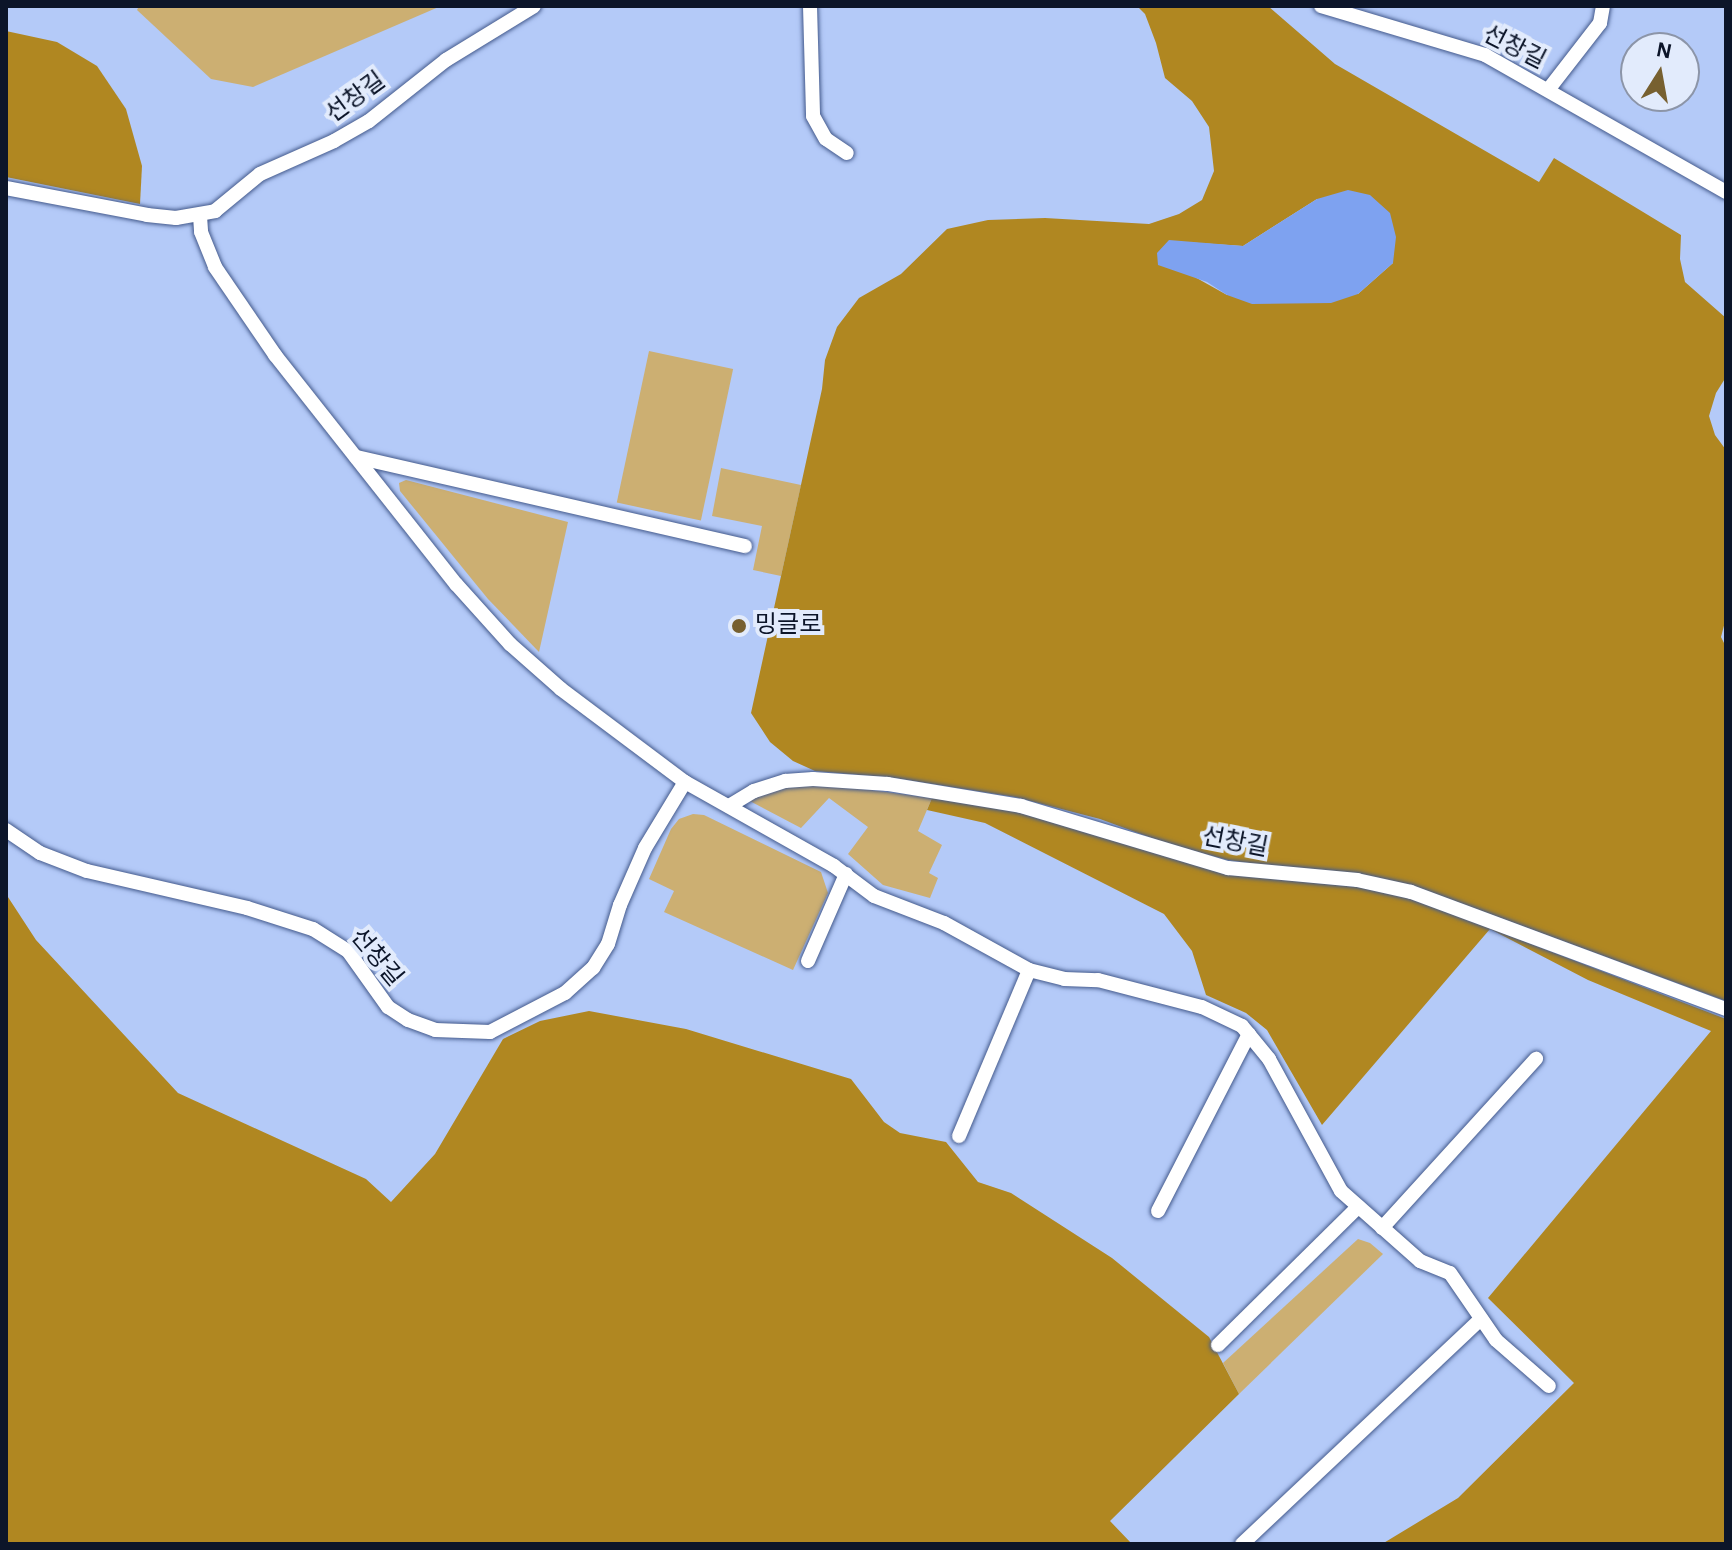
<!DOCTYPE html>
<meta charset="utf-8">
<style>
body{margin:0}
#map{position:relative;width:1732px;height:1550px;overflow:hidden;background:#b4caf8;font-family:"Alegreya Sans","Noto Sans KR",sans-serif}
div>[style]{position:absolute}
.green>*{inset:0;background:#ccaf72;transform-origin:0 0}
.forest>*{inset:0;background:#b08721}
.water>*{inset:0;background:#7ea2f0}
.roads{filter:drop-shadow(0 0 2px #445a8c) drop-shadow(0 0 2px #445a8c)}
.lane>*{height:14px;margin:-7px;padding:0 7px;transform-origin:7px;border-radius:7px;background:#fff}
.dots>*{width:22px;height:22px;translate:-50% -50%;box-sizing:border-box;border:4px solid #e2ebfc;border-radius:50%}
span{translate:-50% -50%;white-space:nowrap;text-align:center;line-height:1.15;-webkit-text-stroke:8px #e2ebfc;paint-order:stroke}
.street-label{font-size:24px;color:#0c1529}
.poi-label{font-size:24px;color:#0c1529}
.left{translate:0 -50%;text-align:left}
.frame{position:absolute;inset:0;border:8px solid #0c1529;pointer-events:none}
.north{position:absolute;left:1620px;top:32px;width:80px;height:80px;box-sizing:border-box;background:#e2ebfc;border:2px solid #8c95a8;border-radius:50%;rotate:11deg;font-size:22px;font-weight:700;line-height:32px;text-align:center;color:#0c1529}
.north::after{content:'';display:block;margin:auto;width:28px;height:36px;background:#776030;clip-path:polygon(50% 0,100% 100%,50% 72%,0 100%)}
</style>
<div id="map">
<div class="green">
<i style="clip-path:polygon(139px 6px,441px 6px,253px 87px,211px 79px,137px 10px)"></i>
<i style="left:649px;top:351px;width:86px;height:155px;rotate:12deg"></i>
<i style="clip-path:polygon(721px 468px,801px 485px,781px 576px,753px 570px,762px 526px,712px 516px)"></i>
<i style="clip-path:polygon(406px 480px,568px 522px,539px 652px,488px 599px,400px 491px,399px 483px)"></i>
<i style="clip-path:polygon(824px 784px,932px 798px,918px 831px,942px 845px,929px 873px,938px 878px,930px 898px,883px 885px,848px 854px,868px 827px,829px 798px,801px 828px,748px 800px,790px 786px)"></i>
<i style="clip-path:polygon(693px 814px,704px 815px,821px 872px,828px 893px,793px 970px,664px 912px,674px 891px,649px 879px,671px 829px,679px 819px)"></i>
<i style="clip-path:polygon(1358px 1239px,1370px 1243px,1383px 1254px,1239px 1394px,1223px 1363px)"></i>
</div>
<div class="forest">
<i style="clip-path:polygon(evenodd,1137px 6px,1268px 6px,1335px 64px,1539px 182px,1554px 158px,1681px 235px,1680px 259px,1685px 282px,1726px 318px,1726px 377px,1716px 393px,1709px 416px,1715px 435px,1726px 450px,1726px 618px,1721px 637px,1726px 647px,1726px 1001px,1416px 887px,1228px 860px,1168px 844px,1100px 819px,1015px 797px,894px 778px,815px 771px,793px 761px,770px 742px,751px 713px,822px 389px,825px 360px,837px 327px,859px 298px,901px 274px,947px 229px,988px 220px,1045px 218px,1149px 224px,1179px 214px,1202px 200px,1214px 171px,1209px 127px,1192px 101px,1165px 78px,1156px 43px,1145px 14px,1137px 6px,1317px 199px,1393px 263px,1358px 294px,1227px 295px,1193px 276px,1169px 241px,1243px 246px,1317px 199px)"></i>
<i style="clip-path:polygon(6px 31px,57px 42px,97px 66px,126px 109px,142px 166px,140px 204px,6px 177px)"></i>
<i style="clip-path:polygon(932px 798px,1007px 809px,1106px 835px,1224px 874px,1358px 887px,1412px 898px,1726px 1019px,1726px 1544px,1382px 1544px,1458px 1498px,1574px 1383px,1488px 1298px,1711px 1031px,1588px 980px,1490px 929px,1322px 1125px,1267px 1030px,1246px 1013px,1206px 995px,1192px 951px,1164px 914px,985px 823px,927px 810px)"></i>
<i style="clip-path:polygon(6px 894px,36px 940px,178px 1093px,366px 1179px,391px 1202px,435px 1154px,503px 1039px,540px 1021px,589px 1011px,686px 1029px,851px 1079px,884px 1122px,900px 1133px,946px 1142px,978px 1182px,1011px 1193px,1112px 1258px,1209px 1337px,1239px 1394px,1110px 1521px,1132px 1544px,6px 1544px)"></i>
</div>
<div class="water">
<i style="clip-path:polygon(1348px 190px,1370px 195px,1390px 213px,1396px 237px,1393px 263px,1358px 294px,1331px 303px,1252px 304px,1227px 295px,1207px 282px,1158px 265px,1157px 253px,1169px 240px,1243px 246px,1317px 199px)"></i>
</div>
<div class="roads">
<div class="lane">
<i style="left:810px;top:6px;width:110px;rotate:88.4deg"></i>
<i style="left:813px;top:116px;width:26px;rotate:61deg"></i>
<i style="left:826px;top:139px;width:25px;rotate:34deg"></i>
<i style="left:1321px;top:6px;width:171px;rotate:16.6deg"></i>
<i style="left:1485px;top:55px;width:277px;rotate:29.6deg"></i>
<i style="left:1548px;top:90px;width:85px;rotate:-52.2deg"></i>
<i style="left:1600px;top:23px;width:17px;rotate:-80deg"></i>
<i style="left:6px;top:188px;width:144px;rotate:10.8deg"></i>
<i style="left:147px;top:215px;width:29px;rotate:6deg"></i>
<i style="left:176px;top:218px;width:40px;rotate:-10deg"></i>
<i style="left:215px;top:211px;width:58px;rotate:-39.4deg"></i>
<i style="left:260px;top:174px;width:81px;rotate:-24deg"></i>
<i style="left:334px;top:141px;width:40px;rotate:-29.7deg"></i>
<i style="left:369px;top:121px;width:98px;rotate:-38.4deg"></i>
<i style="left:446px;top:60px;width:103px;rotate:-31.5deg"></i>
<i style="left:200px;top:216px;width:16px;rotate:86deg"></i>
<i style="left:201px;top:232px;width:38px;rotate:68deg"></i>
<i style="left:215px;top:267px;width:107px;rotate:55.7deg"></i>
<i style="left:275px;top:355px;width:292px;rotate:51.7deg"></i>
<i style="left:456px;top:584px;width:81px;rotate:48deg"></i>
<i style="left:510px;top:644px;width:68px;rotate:41.4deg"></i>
<i style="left:561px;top:689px;width:155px;rotate:36.9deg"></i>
<i style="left:685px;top:782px;width:171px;rotate:29.4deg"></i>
<i style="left:834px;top:866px;width:50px;rotate:36.9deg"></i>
<i style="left:874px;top:896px;width:75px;rotate:21.1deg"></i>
<i style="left:944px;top:923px;width:97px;rotate:28.9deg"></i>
<i style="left:1029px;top:970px;width:36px;rotate:14deg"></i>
<i style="left:1064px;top:979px;width:34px;rotate:2deg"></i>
<i style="left:1098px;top:980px;width:107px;rotate:14.6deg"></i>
<i style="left:1202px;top:1007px;width:44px;rotate:25.4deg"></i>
<i style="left:1242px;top:1026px;width:43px;rotate:50.7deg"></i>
<i style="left:1269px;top:1059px;width:150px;rotate:61.4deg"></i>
<i style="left:1341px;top:1191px;width:106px;rotate:41.5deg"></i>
<i style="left:1420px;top:1261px;width:32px;rotate:22deg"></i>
<i style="left:1450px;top:1273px;width:81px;rotate:55.5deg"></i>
<i style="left:1496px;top:1340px;width:70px;rotate:41deg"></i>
<i style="left:356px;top:457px;width:399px;rotate:12.9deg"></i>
<i style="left:729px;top:806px;width:29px;rotate:-31deg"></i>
<i style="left:754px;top:791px;width:33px;rotate:-18deg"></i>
<i style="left:785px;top:781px;width:28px;rotate:-4deg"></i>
<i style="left:813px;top:779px;width:75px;rotate:3.8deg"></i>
<i style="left:888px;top:784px;width:135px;rotate:9.4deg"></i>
<i style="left:1021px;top:806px;width:216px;rotate:16.7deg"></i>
<i style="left:1228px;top:868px;width:130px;rotate:5.3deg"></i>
<i style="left:1357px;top:880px;width:55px;rotate:12.5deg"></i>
<i style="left:1411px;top:892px;width:336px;rotate:20.4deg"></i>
<i style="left:6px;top:830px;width:41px;rotate:34.1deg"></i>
<i style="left:40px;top:853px;width:50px;rotate:21deg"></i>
<i style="left:87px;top:871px;width:164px;rotate:13deg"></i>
<i style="left:247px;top:908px;width:69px;rotate:17.7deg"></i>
<i style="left:313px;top:929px;width:41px;rotate:32.2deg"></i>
<i style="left:348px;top:951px;width:69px;rotate:54.5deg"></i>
<i style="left:388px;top:1007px;width:24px;rotate:33deg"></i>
<i style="left:408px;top:1020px;width:29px;rotate:20deg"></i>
<i style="left:435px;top:1030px;width:55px;rotate:2.1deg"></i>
<i style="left:490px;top:1032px;width:85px;rotate:-27.5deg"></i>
<i style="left:565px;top:993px;width:38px;rotate:-42deg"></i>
<i style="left:593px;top:968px;width:28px;rotate:-58deg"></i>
<i style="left:608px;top:944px;width:41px;rotate:-72.9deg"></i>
<i style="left:620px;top:905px;width:62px;rotate:-66.3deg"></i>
<i style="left:645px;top:848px;width:77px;rotate:-58.8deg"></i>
<i style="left:808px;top:961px;width:95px;rotate:-66.4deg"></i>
<i style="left:959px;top:1136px;width:180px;rotate:-67.1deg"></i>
<i style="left:1158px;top:1211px;width:199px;rotate:-62.8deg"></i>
<i style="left:1382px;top:1228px;width:229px;rotate:-47.7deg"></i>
<i style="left:1218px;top:1345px;width:197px;rotate:-44.6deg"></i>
<i style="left:1242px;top:1544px;width:328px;rotate:-43.3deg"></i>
</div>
</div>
<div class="dots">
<i style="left:739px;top:626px;background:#776030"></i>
</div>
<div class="street-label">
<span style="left:1514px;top:48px;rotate:27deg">선창길</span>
<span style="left:356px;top:98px;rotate:-36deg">선창길</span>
<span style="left:1235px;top:843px;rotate:11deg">선창길</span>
<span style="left:376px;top:958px;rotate:50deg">선창길</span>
</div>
<div class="poi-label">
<span class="left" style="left:755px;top:626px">밍글로</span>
</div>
<div class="frame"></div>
<div class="north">N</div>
</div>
